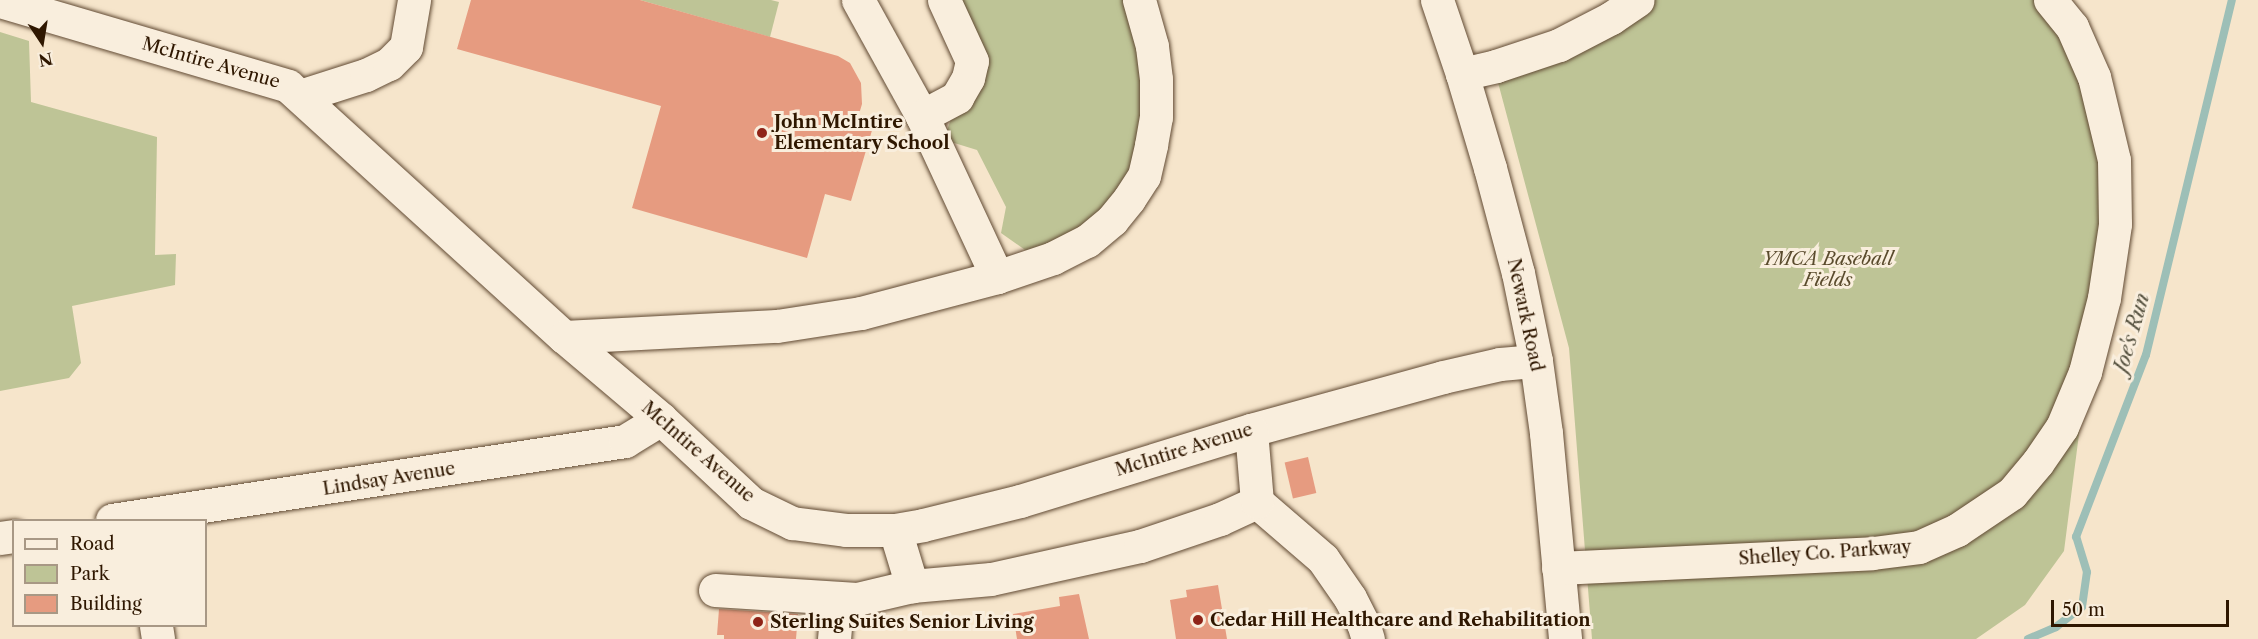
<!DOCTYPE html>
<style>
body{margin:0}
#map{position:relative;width:2258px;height:639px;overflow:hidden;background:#f6e5cb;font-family:"Libre Caslon Text",serif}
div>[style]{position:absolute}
.green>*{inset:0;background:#bec496}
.stream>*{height:8px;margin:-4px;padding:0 4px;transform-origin:4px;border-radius:4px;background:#9dbfb7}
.building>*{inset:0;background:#e69b80;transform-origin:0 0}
.roads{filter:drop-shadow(0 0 2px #614a33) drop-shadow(0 0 2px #614a33)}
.minor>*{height:33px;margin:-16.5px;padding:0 16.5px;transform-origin:16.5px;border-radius:16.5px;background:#f9eedd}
.dots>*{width:16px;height:16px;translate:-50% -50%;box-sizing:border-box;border:3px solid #f9eedd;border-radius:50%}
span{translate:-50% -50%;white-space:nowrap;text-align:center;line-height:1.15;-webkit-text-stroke:6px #f9eedd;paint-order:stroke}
.street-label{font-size:18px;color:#2f1700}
.poi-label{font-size:18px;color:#2f1700;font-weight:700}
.left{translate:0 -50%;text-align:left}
.park-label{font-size:18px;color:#5a4b2d;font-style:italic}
.water-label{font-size:20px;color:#565240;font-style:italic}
.legend{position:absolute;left:12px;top:519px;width:195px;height:108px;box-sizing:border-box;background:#f9eedd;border:2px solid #a89885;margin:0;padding:8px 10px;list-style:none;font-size:18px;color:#2f1700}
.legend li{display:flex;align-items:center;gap:12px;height:30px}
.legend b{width:30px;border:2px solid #a89885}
.north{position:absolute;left:12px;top:12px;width:60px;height:60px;-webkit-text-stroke:4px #f9eedd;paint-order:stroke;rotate:168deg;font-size:16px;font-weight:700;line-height:24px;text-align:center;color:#2f1700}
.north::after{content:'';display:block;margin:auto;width:21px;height:27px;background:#2f1700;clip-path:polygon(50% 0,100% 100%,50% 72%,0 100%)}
.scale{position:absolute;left:2051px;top:600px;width:178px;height:27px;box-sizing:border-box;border:3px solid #2f1700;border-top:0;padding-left:8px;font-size:18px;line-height:21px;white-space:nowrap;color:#2f1700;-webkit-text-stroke:4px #f9eedd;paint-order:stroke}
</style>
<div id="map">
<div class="green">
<i style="clip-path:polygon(640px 0,771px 0,779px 2px,770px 37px)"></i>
<i style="clip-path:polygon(954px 0,1126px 0,1146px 92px,1130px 172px,1117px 194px,1075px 232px,1028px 252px,1001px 233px,1006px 207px,977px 150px,951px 142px,945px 136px,951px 119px,969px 103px)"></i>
<i style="clip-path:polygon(1649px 0,2041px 0,2045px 2px,2102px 132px,2108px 229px,2094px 317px,2064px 551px,2025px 605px,1976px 639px,1592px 639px,1569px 348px,1496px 75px)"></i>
<i style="clip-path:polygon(0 32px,29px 41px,31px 102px,157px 137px,155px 255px,176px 254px,175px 285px,72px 306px,81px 363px,69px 378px,0 391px)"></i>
</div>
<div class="stream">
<i style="left:2028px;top:639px;width:30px;rotate:-23deg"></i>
<i style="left:2056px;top:627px;width:33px;rotate:-38deg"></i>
<i style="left:2082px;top:607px;width:35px;rotate:-82deg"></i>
<i style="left:2087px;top:572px;width:37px;rotate:-107deg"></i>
<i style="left:2076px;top:537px;width:195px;rotate:-69deg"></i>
<i style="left:2146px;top:355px;width:365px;rotate:-76.4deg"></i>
</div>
<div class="building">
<i style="clip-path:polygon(471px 0,640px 0,838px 56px,850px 63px,861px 83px,862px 104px,857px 121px,873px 127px,851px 201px,825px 194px,807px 258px,632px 208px,661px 106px,457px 49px)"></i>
<i style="left:1308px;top:457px;width:37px;height:24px;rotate:77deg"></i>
<i style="clip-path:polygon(1218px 585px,1227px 639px,1176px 639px,1170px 600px,1187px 597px,1186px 590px)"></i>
<i style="clip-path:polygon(1079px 594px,1089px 639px,1017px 639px,1013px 614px,1060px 606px,1059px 597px)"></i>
<i style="clip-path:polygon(719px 609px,798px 614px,796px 639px,724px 639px,724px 635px,717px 635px)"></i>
</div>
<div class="roads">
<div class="minor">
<i style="left:858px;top:0;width:132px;rotate:61.1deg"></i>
<i style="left:922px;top:116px;width:178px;rotate:65deg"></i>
<i style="left:1437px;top:0;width:78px;rotate:71.3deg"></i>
<i style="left:1462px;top:74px;width:98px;rotate:73.4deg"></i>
<i style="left:1490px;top:168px;width:109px;rotate:75.1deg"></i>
<i style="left:1518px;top:273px;width:90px;rotate:78.4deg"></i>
<i style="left:1536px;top:361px;width:73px;rotate:82.1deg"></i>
<i style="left:1546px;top:433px;width:207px;rotate:84.7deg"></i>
<i style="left:0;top:1px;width:300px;rotate:16.4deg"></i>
<i style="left:288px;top:86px;width:373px;rotate:42.3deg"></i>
<i style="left:564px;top:337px;width:127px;rotate:40.2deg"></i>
<i style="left:661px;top:419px;width:123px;rotate:43deg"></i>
<i style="left:751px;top:503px;width:46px;rotate:26deg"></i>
<i style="left:792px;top:523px;width:54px;rotate:7.4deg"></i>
<i style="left:846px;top:530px;width:49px"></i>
<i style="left:895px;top:530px;width:28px;rotate:-10deg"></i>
<i style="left:923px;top:525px;width:100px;rotate:-13.9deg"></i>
<i style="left:1020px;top:501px;width:242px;rotate:-17.1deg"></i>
<i style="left:1251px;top:430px;width:199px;rotate:-15.4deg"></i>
<i style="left:1443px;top:377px;width:58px;rotate:-12.8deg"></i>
<i style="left:1500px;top:364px;width:36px;rotate:-5deg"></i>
<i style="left:1462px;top:74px;width:35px;rotate:-13deg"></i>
<i style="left:1496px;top:66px;width:66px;rotate:-18.4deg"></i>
<i style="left:1559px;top:45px;width:59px;rotate:-27.4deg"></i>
<i style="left:1611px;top:18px;width:32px;rotate:-34deg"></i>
<i style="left:300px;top:96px;width:69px;rotate:-17.7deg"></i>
<i style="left:366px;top:75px;width:25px;rotate:-26deg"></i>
<i style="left:389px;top:64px;width:24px;rotate:-45deg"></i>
<i style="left:406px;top:47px;width:48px;rotate:-80.3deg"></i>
<i style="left:922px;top:116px;width:40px;rotate:-28deg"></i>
<i style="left:957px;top:97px;width:22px;rotate:-60deg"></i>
<i style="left:968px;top:78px;width:17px;rotate:-77deg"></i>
<i style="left:972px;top:61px;width:67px;rotate:-114.7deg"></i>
<i style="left:564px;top:337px;width:213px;rotate:-3deg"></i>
<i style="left:777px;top:326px;width:85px;rotate:-8.8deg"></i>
<i style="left:861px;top:313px;width:141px;rotate:-14.8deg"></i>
<i style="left:997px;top:277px;width:59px;rotate:-18.7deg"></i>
<i style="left:1053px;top:258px;width:38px;rotate:-27deg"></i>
<i style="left:1087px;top:241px;width:33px;rotate:-40deg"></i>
<i style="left:1112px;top:220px;width:27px;rotate:-51deg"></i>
<i style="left:1129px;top:199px;width:27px;rotate:-57deg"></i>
<i style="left:1144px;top:176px;width:32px;rotate:-77deg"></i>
<i style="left:1151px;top:145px;width:28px;rotate:-80deg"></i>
<i style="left:1156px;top:117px;width:38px;rotate:-90deg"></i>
<i style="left:1156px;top:79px;width:33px;rotate:-97deg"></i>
<i style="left:1152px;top:46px;width:48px;rotate:-105.8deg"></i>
<i style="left:1257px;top:502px;width:87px;rotate:40.8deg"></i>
<i style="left:1323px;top:559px;width:47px;rotate:55.3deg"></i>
<i style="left:1350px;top:598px;width:28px;rotate:63deg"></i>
<i style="left:1363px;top:623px;width:17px;rotate:73deg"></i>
<i style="left:112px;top:520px;width:519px;rotate:-8.75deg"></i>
<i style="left:625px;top:441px;width:42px;rotate:-31.4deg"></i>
<i style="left:895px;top:530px;width:59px;rotate:73.1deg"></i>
<i style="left:912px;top:586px;width:79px;rotate:-5.1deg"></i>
<i style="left:991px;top:579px;width:153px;rotate:-12.5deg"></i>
<i style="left:1140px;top:546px;width:84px;rotate:-18.6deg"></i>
<i style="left:1220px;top:519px;width:41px;rotate:-24.7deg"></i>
<i style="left:1257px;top:502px;width:72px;rotate:-94.8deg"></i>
<i style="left:0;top:538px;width:14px;rotate:-8deg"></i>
<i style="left:1558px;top:568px;width:315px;rotate:-2.7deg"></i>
<i style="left:1873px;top:553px;width:46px;rotate:-7.4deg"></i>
<i style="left:1919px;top:547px;width:42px;rotate:-24.1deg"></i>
<i style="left:1957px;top:530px;width:66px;rotate:-33.9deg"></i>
<i style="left:2012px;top:493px;width:40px;rotate:-50deg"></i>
<i style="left:2038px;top:462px;width:42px;rotate:-55.6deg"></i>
<i style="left:2062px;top:427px;width:60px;rotate:-67.3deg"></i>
<i style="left:2085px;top:372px;width:76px;rotate:-75.6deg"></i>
<i style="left:2104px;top:298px;width:75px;rotate:-81.5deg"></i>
<i style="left:2115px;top:224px;width:64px;rotate:-90.9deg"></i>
<i style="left:2114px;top:160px;width:85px;rotate:-103.5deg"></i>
<i style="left:2094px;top:77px;width:55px;rotate:-113.7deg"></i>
<i style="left:2072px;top:27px;width:35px;rotate:-129deg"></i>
<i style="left:715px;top:590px;width:142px;rotate:3.6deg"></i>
<i style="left:156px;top:626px;width:13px;rotate:81deg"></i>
<i style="left:834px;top:639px;width:24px;rotate:-85deg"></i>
<i style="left:836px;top:615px;width:26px;rotate:-37deg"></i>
<i style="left:857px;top:599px;width:57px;rotate:-13.3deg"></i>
</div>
</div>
<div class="dots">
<i style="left:762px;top:133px;background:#8f2418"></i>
<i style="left:1198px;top:620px;background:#8f2418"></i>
<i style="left:758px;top:622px;background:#8f2418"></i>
</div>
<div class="street-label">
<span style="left:211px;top:63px;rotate:16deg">McIntire Avenue</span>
<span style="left:1525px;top:315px;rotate:78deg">Newark Road</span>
<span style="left:1184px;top:450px;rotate:-17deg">McIntire Avenue</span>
<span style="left:698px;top:452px;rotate:41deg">McIntire Avenue</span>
<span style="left:389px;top:479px;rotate:-9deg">Lindsay Avenue</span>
<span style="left:1825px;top:553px;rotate:-4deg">Shelley Co. Parkway</span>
</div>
<div class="poi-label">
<span class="left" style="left:774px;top:133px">John McIntire<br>Elementary School</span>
<span class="left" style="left:1210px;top:620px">Cedar Hill Healthcare and Rehabilitation</span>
<span class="left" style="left:770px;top:622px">Sterling Suites Senior Living</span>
</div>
<div class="park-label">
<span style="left:1828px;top:270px">YMCA Baseball<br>Fields</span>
</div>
<div class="water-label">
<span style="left:2132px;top:333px;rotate:-74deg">Joe's Run</span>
</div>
<ul class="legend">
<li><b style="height:8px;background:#f9eedd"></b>Road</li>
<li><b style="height:16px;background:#bec496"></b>Park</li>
<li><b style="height:16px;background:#e69b80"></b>Building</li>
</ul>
<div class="north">N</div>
<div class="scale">50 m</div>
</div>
